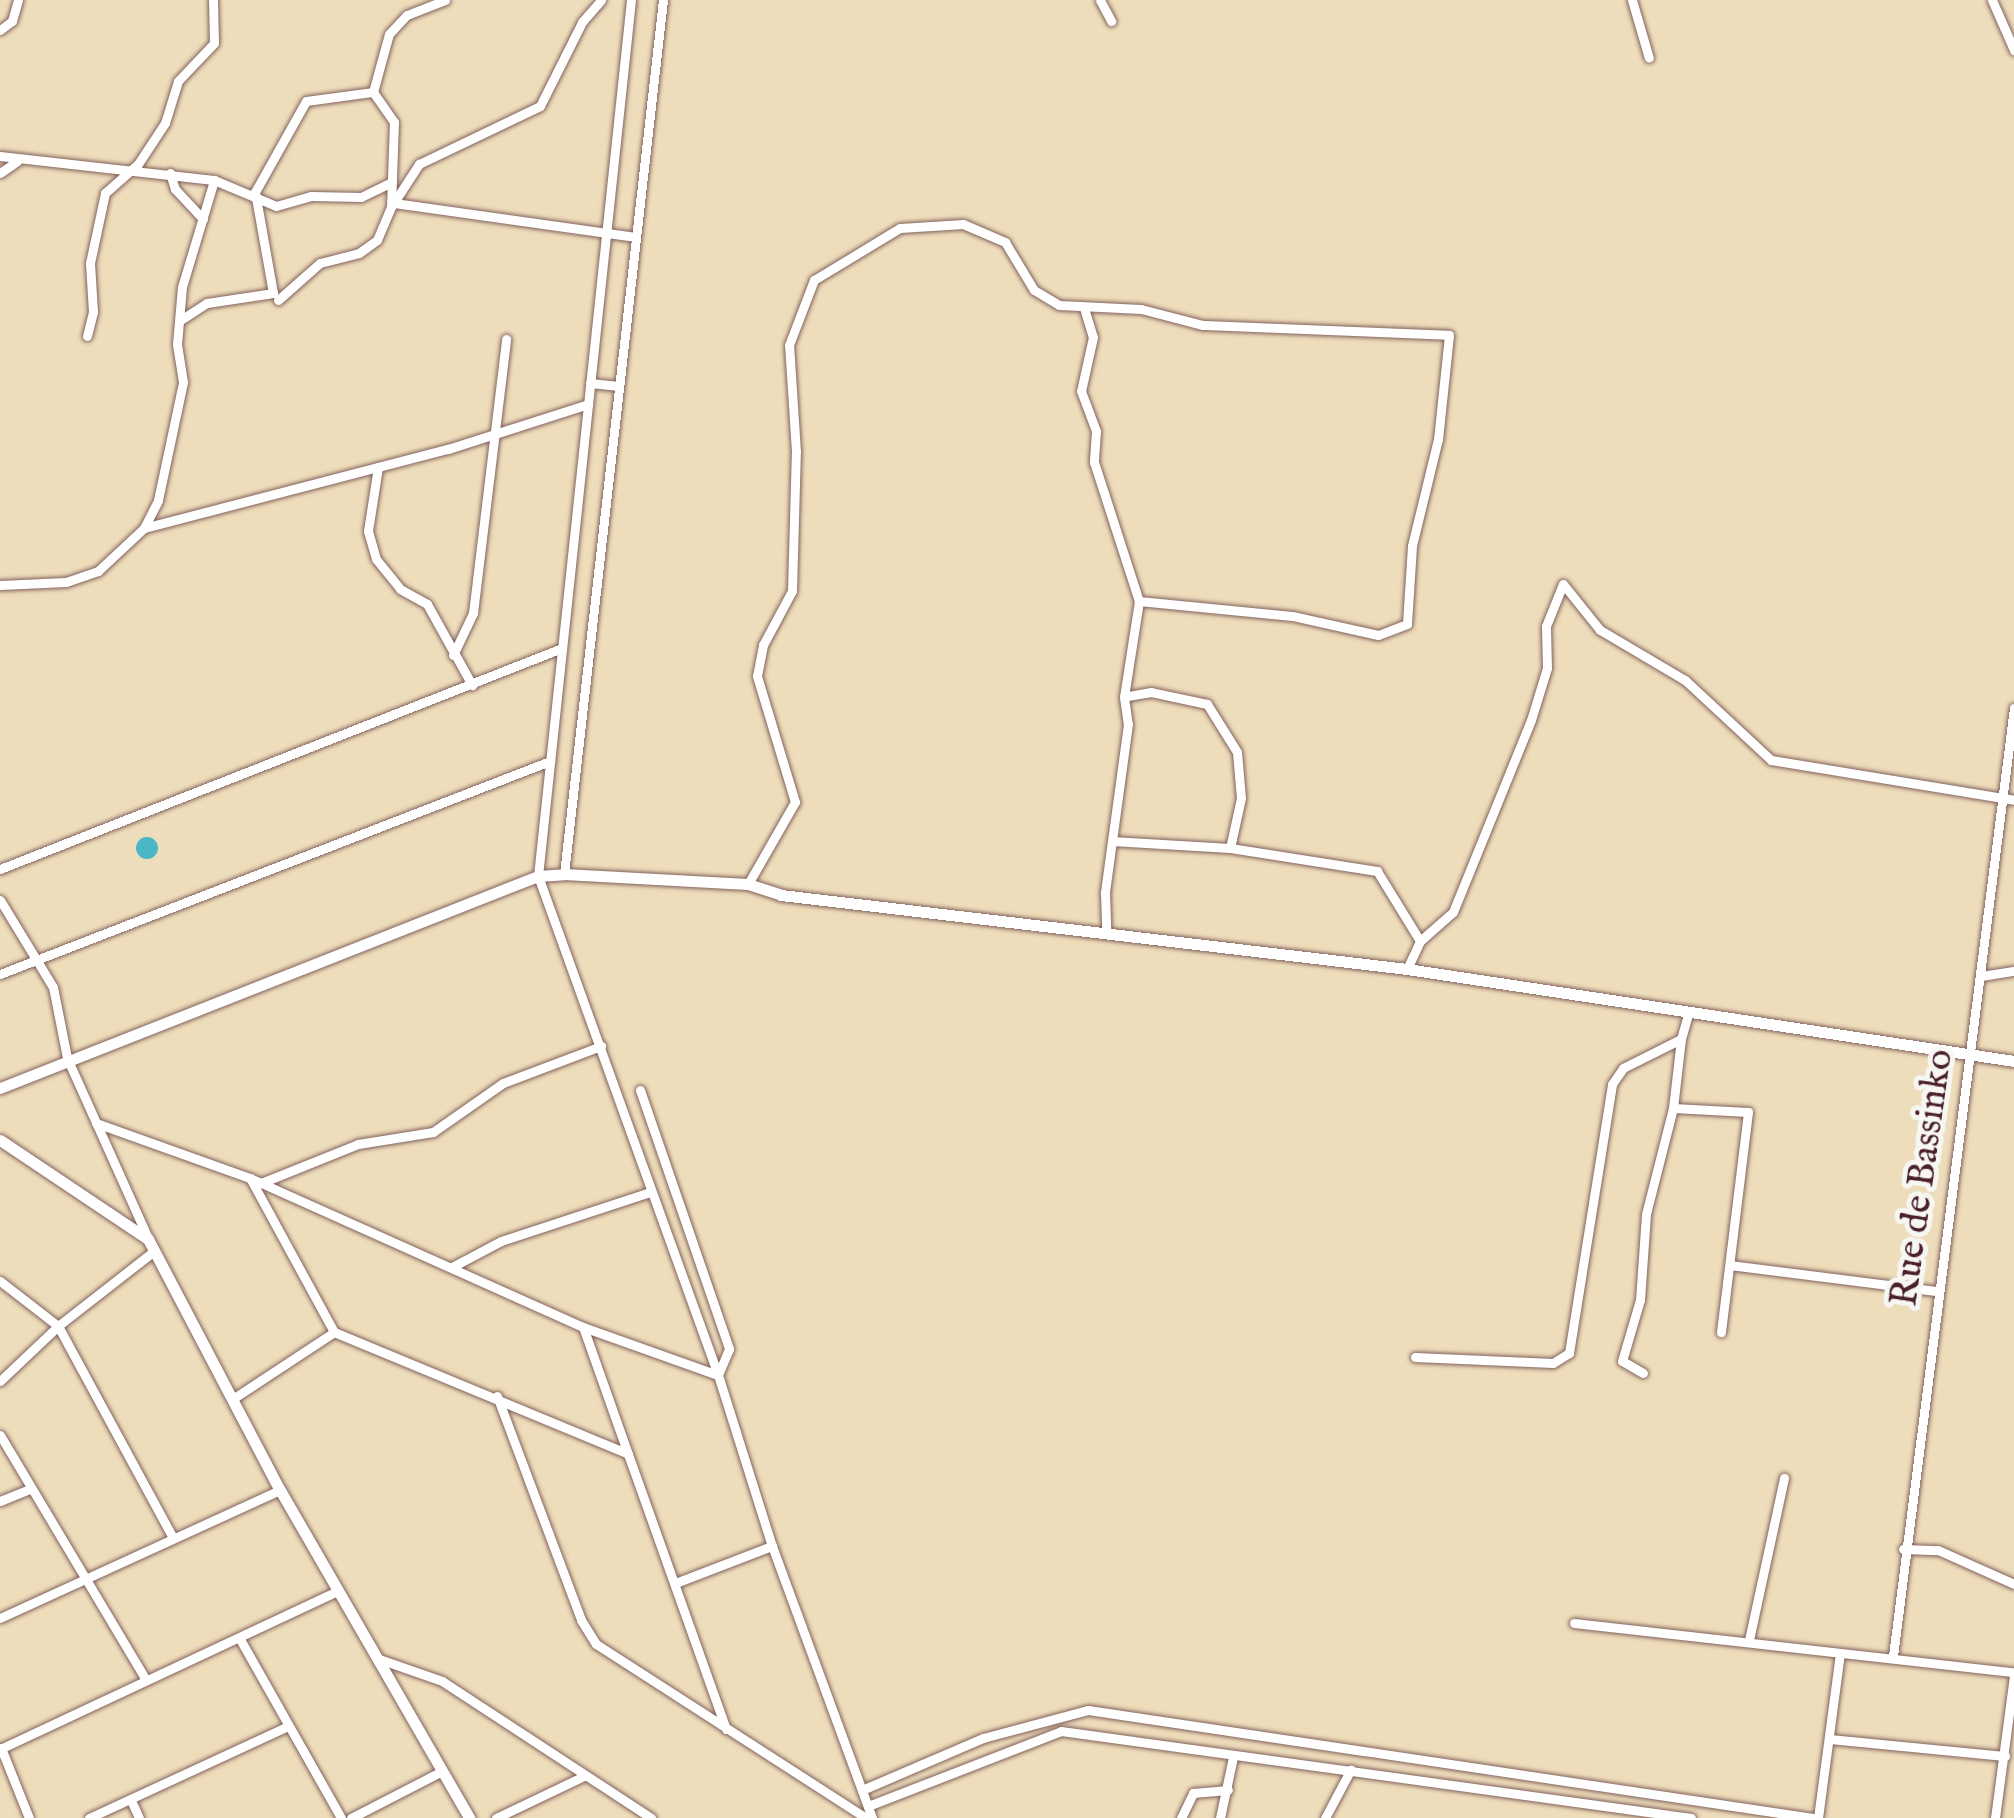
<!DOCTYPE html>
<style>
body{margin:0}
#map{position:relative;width:2014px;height:1818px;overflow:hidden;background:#edb;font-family:"IM FELL English",serif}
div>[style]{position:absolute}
.water>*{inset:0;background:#4ab8c4}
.round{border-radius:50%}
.roads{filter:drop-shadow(0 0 2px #83625d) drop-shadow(0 0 2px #83625d)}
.minor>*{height:9px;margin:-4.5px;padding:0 4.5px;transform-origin:4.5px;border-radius:4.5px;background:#fff}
.tertiary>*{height:11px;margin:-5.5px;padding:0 5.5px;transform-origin:5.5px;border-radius:5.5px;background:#fff}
span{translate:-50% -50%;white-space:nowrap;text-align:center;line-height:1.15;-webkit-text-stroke:10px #f6f6f2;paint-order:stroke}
.street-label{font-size:38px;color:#4a1f2b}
</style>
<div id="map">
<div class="water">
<i class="round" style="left:136px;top:837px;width:22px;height:22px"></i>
</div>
<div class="roads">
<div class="minor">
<i style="left:631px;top:0;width:881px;rotate:96.06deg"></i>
<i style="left:538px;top:876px;width:530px;rotate:70.16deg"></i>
<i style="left:1100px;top:0;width:24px;rotate:62deg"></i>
<i style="left:1632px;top:0;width:60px;rotate:73.7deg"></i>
<i style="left:1992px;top:0;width:55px;rotate:66.3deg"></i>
<i style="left:0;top:30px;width:15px;rotate:-37deg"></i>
<i style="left:12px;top:21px;width:22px;rotate:-74deg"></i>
<i style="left:0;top:156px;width:215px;rotate:6.4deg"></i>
<i style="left:0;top:173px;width:21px;rotate:-35deg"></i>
<i style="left:170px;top:173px;width:17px;rotate:73deg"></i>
<i style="left:175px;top:189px;width:41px;rotate:47deg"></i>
<i style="left:394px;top:203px;width:244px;rotate:8deg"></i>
<i style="left:393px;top:204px;width:48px;rotate:-57deg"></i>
<i style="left:419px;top:164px;width:134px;rotate:-25.6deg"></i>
<i style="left:540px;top:106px;width:94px;rotate:-63.4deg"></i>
<i style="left:582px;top:22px;width:29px;rotate:-49deg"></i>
<i style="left:278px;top:300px;width:56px;rotate:-41.4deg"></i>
<i style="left:320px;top:263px;width:40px;rotate:-14.4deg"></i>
<i style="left:359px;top:253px;width:22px;rotate:-36deg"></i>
<i style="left:377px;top:240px;width:36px;rotate:-67deg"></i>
<i style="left:391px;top:207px;width:85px;rotate:-88deg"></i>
<i style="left:394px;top:122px;width:37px;rotate:-125deg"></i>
<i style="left:373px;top:92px;width:60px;rotate:-74.6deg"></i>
<i style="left:389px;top:34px;width:26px;rotate:-47deg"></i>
<i style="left:407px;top:15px;width:41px;rotate:-21.5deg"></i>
<i style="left:1084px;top:308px;width:30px;rotate:73deg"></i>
<i style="left:1093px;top:337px;width:55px;rotate:102.5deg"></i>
<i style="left:1081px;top:391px;width:43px;rotate:69.4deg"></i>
<i style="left:1096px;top:431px;width:31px;rotate:94deg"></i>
<i style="left:1094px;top:462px;width:146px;rotate:72.1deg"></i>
<i style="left:179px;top:321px;width:33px;rotate:-33deg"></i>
<i style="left:207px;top:303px;width:67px;rotate:-8.6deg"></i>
<i style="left:273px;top:293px;width:103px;rotate:-100.1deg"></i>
<i style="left:255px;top:192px;width:104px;rotate:-60.7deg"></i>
<i style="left:306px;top:101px;width:68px;rotate:-7.7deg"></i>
<i style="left:87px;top:336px;width:25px;rotate:-76deg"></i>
<i style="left:93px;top:312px;width:49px;rotate:-93.5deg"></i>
<i style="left:90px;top:263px;width:72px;rotate:-77.9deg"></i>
<i style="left:105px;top:193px;width:44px;rotate:-41.3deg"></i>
<i style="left:138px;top:164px;width:49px;rotate:-56.6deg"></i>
<i style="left:165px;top:123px;width:44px;rotate:-72.8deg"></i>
<i style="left:178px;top:81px;width:52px;rotate:-46.5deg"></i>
<i style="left:214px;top:43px;width:43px;rotate:-91.3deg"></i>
<i style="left:590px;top:383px;width:29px;rotate:6deg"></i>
<i style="left:378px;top:467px;width:65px;rotate:98.9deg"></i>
<i style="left:368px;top:531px;width:29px;rotate:74deg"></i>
<i style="left:376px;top:559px;width:38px;rotate:51deg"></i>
<i style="left:400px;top:589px;width:31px;rotate:29deg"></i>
<i style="left:427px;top:604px;width:93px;rotate:60.9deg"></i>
<i style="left:144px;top:528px;width:314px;rotate:-14.6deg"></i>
<i style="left:448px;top:449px;width:147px;rotate:-17.8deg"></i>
<i style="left:0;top:585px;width:66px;rotate:-2.6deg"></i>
<i style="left:66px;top:582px;width:34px;rotate:-19deg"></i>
<i style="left:98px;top:571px;width:63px;rotate:-43.1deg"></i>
<i style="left:144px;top:528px;width:31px;rotate:-63deg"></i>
<i style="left:158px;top:500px;width:121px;rotate:-78deg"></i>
<i style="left:183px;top:382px;width:38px;rotate:-99deg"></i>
<i style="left:177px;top:344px;width:57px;rotate:-85deg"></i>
<i style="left:182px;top:287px;width:112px;rotate:-73.3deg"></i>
<i style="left:214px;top:180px;width:67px;rotate:22.8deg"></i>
<i style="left:276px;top:206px;width:36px;rotate:-16deg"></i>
<i style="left:311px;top:196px;width:50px;rotate:1.1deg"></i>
<i style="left:361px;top:197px;width:34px;rotate:-26deg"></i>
<i style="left:453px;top:655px;width:47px;rotate:-64.5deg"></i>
<i style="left:473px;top:613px;width:276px;rotate:-83.1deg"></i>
<i style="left:1112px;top:841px;width:118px;rotate:3.4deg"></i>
<i style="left:1230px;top:848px;width:51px;rotate:-77.6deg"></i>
<i style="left:1241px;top:798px;width:46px;rotate:-95deg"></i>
<i style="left:1237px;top:752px;width:57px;rotate:-122deg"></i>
<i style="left:1207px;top:704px;width:57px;rotate:-167.9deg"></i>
<i style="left:1151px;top:692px;width:27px;rotate:170deg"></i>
<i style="left:1230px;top:848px;width:149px;rotate:8.9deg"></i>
<i style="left:1377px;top:871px;width:82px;rotate:58.4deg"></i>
<i style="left:0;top:869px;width:604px;rotate:-21.47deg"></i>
<i style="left:564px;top:874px;width:880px;rotate:-83.54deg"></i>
<i style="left:748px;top:884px;width:95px;rotate:-60.2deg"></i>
<i style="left:795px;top:802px;width:132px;rotate:-106.8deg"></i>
<i style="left:757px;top:676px;width:32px;rotate:-79deg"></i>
<i style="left:763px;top:645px;width:61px;rotate:-61.8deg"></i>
<i style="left:792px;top:591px;width:139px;rotate:-88.4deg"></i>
<i style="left:796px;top:452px;width:107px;rotate:-93.7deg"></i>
<i style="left:789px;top:345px;width:70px;rotate:-69deg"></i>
<i style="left:814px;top:280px;width:100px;rotate:-31.2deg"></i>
<i style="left:900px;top:228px;width:63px;rotate:-3.6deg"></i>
<i style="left:963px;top:224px;width:46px;rotate:23.2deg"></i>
<i style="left:1005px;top:242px;width:56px;rotate:58.9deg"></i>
<i style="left:1034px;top:290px;width:29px;rotate:31deg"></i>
<i style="left:1059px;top:305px;width:82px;rotate:2.8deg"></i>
<i style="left:1141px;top:309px;width:64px;rotate:14.5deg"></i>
<i style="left:1203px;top:325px;width:246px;rotate:2.3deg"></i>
<i style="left:1449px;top:335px;width:105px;rotate:96deg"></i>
<i style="left:1438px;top:439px;width:110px;rotate:103.7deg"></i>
<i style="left:1412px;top:546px;width:78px;rotate:93.7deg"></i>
<i style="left:1407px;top:624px;width:31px;rotate:159deg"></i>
<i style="left:1378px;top:635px;width:88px;rotate:-167.5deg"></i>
<i style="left:1292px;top:616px;width:154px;rotate:-174.4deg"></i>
<i style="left:1139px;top:601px;width:97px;rotate:98.9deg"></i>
<i style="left:1124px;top:697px;width:27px;rotate:82deg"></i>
<i style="left:1128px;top:724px;width:171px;rotate:97.8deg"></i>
<i style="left:1105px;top:893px;width:38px;rotate:88deg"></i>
<i style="left:0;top:900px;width:102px;rotate:58.7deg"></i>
<i style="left:53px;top:987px;width:72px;rotate:78.8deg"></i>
<i style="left:67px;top:1058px;width:197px;rotate:65.8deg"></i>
<i style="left:1407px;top:969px;width:31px;rotate:-65deg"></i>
<i style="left:1420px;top:941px;width:44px;rotate:-41.3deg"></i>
<i style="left:1453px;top:912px;width:207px;rotate:-67.9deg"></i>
<i style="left:1531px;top:720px;width:54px;rotate:-72.9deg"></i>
<i style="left:1547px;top:668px;width:42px;rotate:-91.4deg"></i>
<i style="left:1546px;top:626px;width:45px;rotate:-68deg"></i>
<i style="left:1563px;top:584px;width:59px;rotate:51.2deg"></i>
<i style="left:1600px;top:630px;width:99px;rotate:30.5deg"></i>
<i style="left:1685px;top:680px;width:117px;rotate:42.9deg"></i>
<i style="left:1771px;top:760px;width:246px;rotate:9.3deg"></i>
<i style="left:0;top:974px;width:590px;rotate:-21.17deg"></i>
<i style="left:1981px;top:976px;width:33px;rotate:-9deg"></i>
<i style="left:640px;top:1090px;width:274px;rotate:71deg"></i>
<i style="left:729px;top:1349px;width:28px;rotate:113deg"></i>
<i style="left:1673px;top:1108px;width:75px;rotate:3.1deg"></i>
<i style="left:1748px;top:1112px;width:222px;rotate:97deg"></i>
<i style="left:96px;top:1123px;width:164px;rotate:19.7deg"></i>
<i style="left:250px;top:1178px;width:365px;rotate:24.1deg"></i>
<i style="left:583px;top:1327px;width:143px;rotate:19.6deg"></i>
<i style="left:718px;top:1375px;width:179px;rotate:72.5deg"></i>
<i style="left:772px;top:1546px;width:290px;rotate:69.8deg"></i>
<i style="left:261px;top:1183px;width:105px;rotate:-21.9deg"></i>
<i style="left:358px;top:1144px;width:76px;rotate:-9.1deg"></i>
<i style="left:433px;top:1132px;width:85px;rotate:-35deg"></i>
<i style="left:503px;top:1083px;width:105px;rotate:-20.7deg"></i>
<i style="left:1730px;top:1265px;width:209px;rotate:7.2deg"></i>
<i style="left:452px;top:1267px;width:55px;rotate:-28deg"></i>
<i style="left:501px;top:1241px;width:157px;rotate:-18.2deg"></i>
<i style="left:0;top:1281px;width:73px;rotate:37.8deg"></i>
<i style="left:58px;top:1326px;width:122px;rotate:-38deg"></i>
<i style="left:334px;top:1332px;width:318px;rotate:22.5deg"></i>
<i style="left:628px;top:1454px;width:135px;rotate:-109.5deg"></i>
<i style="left:1415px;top:1357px;width:138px;rotate:2.5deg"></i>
<i style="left:1553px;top:1363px;width:19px;rotate:-32deg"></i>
<i style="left:1569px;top:1353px;width:272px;rotate:-80.9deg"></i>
<i style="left:1612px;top:1084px;width:19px;rotate:-55deg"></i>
<i style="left:1623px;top:1068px;width:65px;rotate:-26.6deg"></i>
<i style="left:1681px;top:1039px;width:29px;rotate:-74deg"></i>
<i style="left:1643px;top:1373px;width:24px;rotate:-150deg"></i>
<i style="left:1622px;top:1361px;width:64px;rotate:-73.6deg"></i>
<i style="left:1640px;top:1300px;width:86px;rotate:-86deg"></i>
<i style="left:1646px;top:1214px;width:109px;rotate:-75.7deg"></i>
<i style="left:1673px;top:1108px;width:69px;rotate:-83.4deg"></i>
<i style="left:0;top:1381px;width:80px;rotate:-43.5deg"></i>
<i style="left:58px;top:1326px;width:239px;rotate:61.5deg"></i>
<i style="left:497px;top:1396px;width:239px;rotate:69.4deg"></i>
<i style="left:581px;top:1620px;width:28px;rotate:58deg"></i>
<i style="left:596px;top:1644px;width:321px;rotate:32.8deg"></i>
<i style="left:234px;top:1398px;width:120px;rotate:-33.4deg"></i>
<i style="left:334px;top:1332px;width:175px;rotate:-118.6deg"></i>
<i style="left:0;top:1435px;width:282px;rotate:59.2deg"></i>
<i style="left:628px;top:1454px;width:292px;rotate:70.4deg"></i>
<i style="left:0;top:1501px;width:31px;rotate:-22deg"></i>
<i style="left:1903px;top:1549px;width:35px;rotate:2deg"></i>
<i style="left:1938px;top:1550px;width:83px;rotate:24.1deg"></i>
<i style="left:678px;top:1582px;width:101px;rotate:-21deg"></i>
<i style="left:0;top:1618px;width:308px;rotate:-24.6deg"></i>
<i style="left:1574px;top:1623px;width:443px;rotate:6.4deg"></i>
<i style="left:1749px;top:1640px;width:166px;rotate:-77.8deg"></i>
<i style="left:241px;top:1641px;width:203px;rotate:60.5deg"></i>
<i style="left:1893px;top:1656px;width:956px;rotate:-82.73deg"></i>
<i style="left:379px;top:1659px;width:67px;rotate:19.2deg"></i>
<i style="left:442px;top:1681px;width:250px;rotate:33.2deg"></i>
<i style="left:1829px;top:1739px;width:177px;rotate:5.5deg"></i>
<i style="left:1px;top:1748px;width:75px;rotate:68.2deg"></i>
<i style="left:0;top:1749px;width:374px;rotate:-25.1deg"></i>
<i style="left:862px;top:1790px;width:132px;rotate:-23.3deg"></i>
<i style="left:983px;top:1738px;width:109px;rotate:-14.9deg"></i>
<i style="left:1088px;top:1710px;width:733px;rotate:8.47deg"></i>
<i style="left:131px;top:1800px;width:20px;rotate:66deg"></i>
<i style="left:868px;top:1806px;width:207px;rotate:-21.2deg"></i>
<i style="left:1061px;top:1731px;width:636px;rotate:7.86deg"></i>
<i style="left:89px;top:1818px;width:217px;rotate:-24.8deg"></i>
<i style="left:351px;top:1818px;width:102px;rotate:-27.3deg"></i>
<i style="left:496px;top:1818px;width:98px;rotate:-25.5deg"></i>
<i style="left:1181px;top:1818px;width:28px;rotate:-64deg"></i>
<i style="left:1193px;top:1793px;width:35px;rotate:-5deg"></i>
<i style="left:1220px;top:1818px;width:62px;rotate:-78deg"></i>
<i style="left:1325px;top:1818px;width:55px;rotate:-62deg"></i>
<i style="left:1818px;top:1818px;width:166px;rotate:-82.4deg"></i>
<i style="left:1995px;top:1818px;width:143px;rotate:-82.4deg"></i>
</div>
<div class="tertiary">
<i style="left:0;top:1088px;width:578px;rotate:-21.51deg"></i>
<i style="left:538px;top:876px;width:26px;rotate:-4deg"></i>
<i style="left:564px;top:874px;width:184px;rotate:3.1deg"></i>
<i style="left:748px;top:884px;width:35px;rotate:18deg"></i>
<i style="left:781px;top:895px;width:630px;rotate:6.74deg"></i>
<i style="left:1407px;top:969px;width:614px;rotate:8.62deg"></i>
<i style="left:0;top:1140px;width:178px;rotate:33.8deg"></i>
<i style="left:148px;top:1239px;width:284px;rotate:62.3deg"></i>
<i style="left:280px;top:1490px;width:379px;rotate:60deg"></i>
</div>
</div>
<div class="street-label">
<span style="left:1924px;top:1178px;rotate:-82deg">Rue de Bassinko</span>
</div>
</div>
